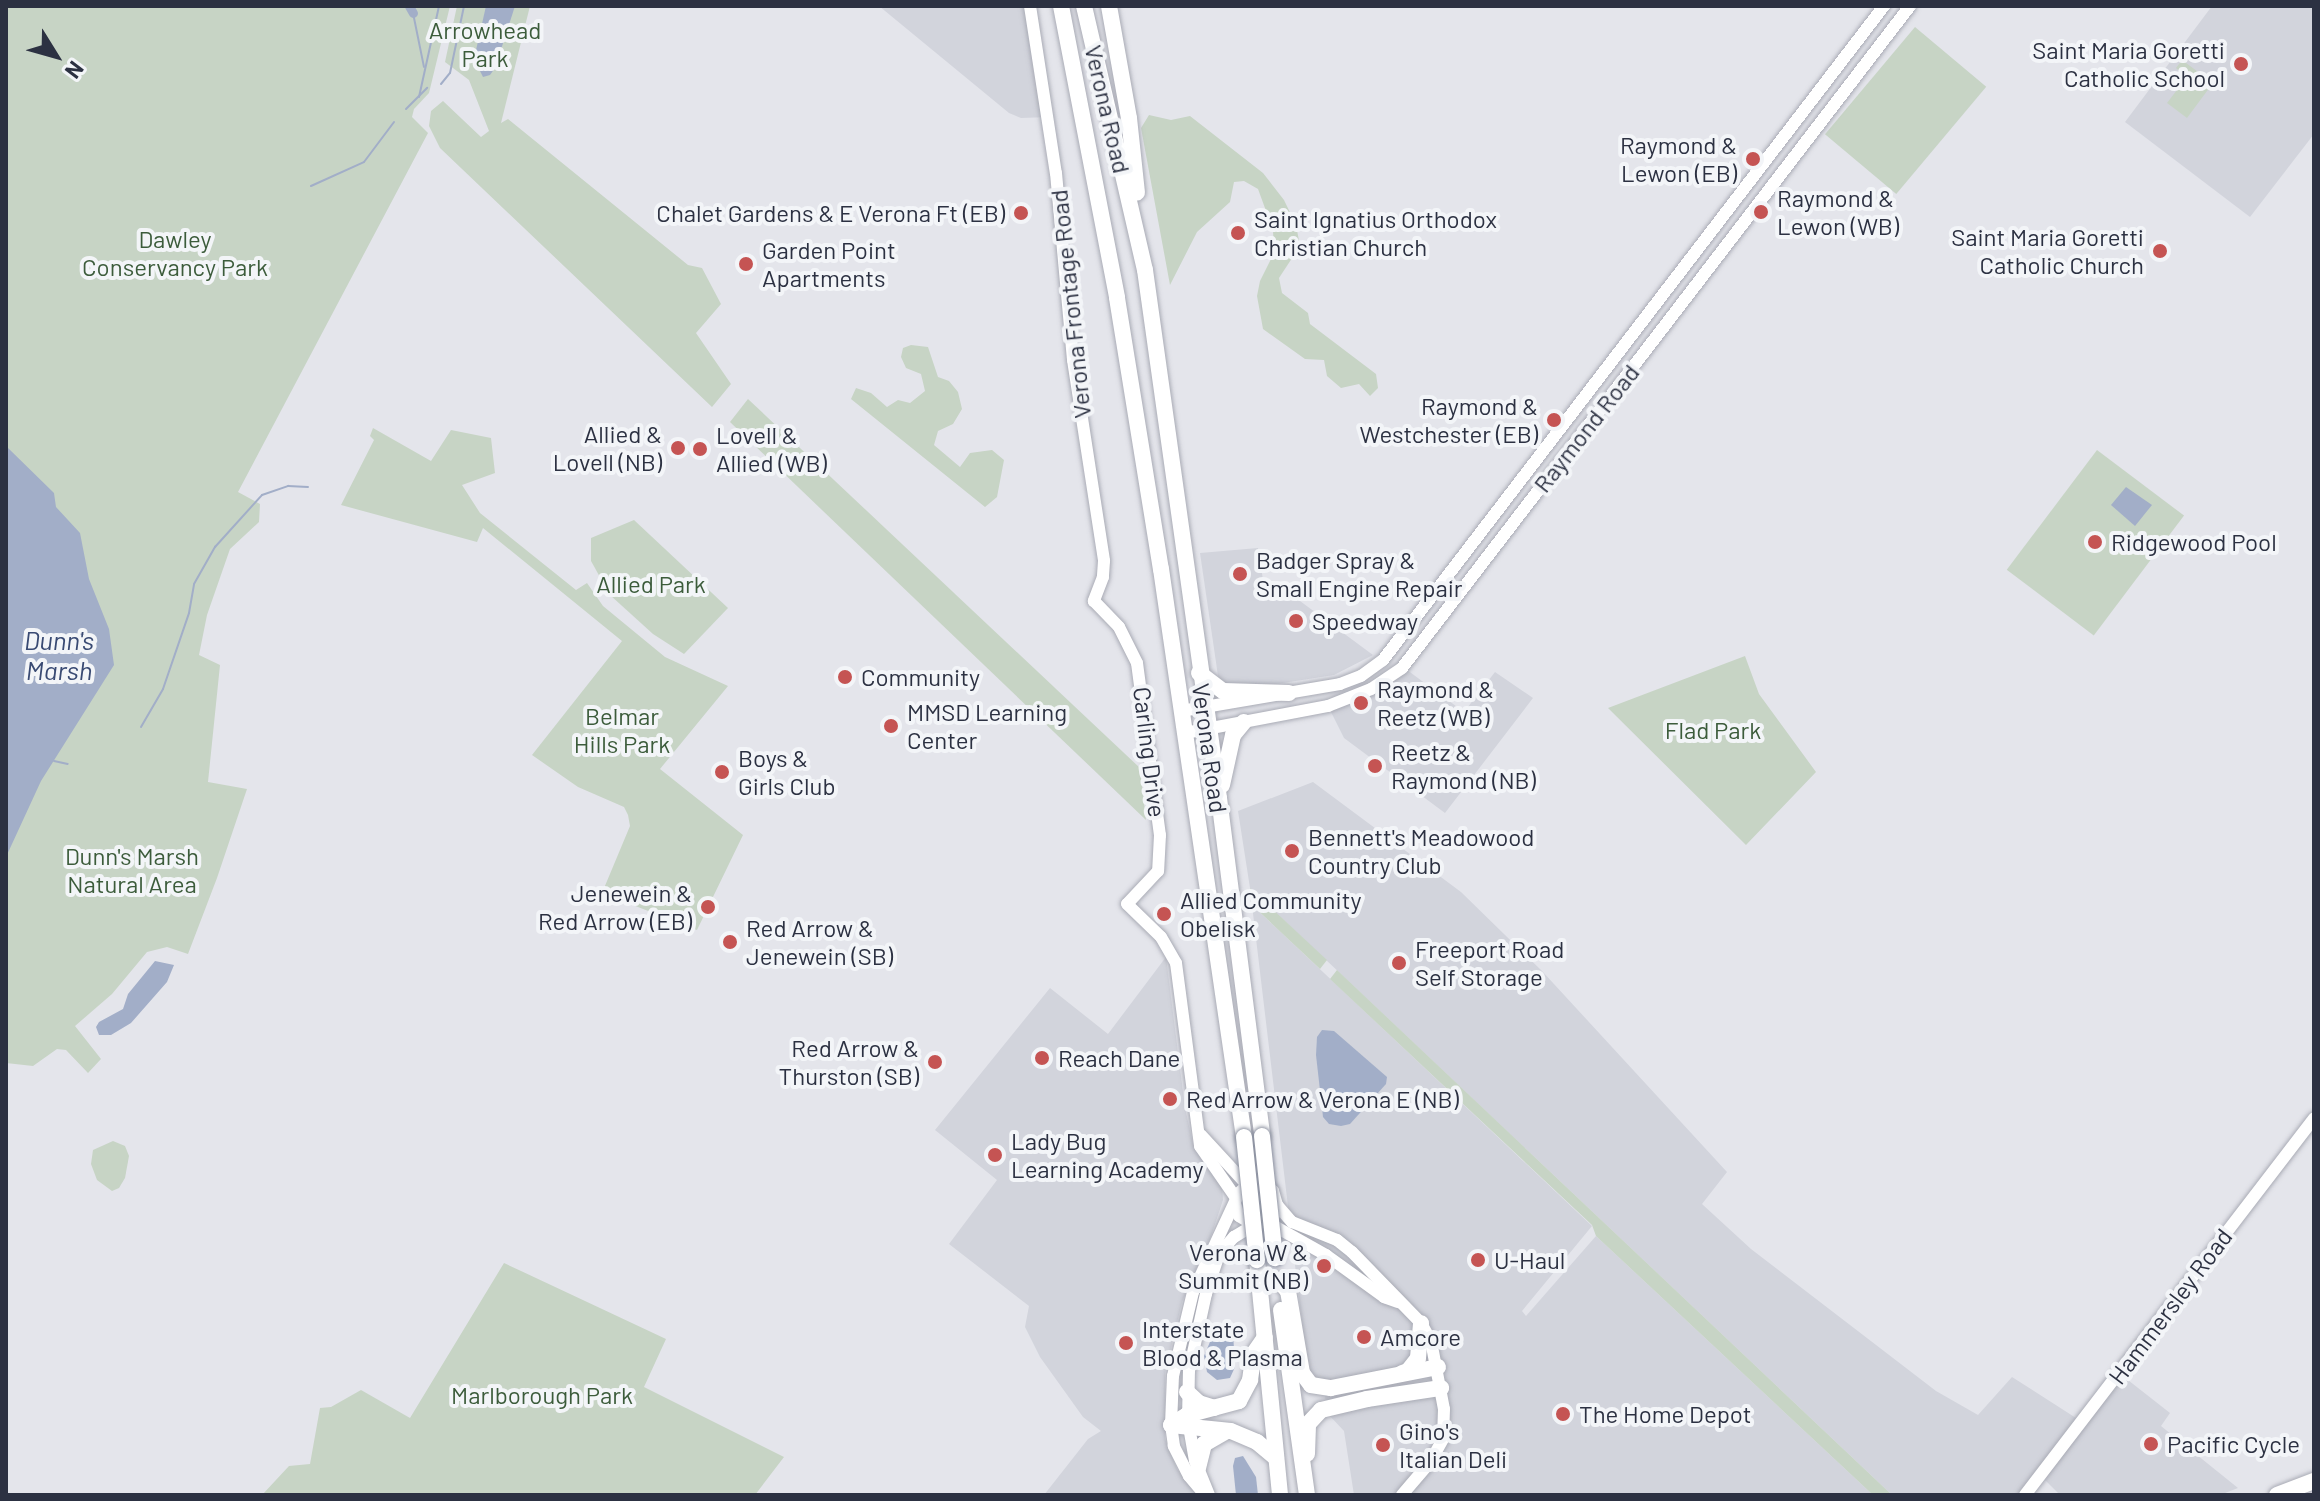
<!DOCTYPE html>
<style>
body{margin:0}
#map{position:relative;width:2320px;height:1501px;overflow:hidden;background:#e4e5eb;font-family:Barlow,sans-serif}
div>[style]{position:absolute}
.built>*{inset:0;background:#d2d4dc}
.green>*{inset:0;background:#c7d4c5;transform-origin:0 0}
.water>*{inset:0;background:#a2aec8}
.stream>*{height:2px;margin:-1px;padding:0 1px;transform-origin:1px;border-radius:1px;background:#a2aec8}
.canal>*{height:9px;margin:-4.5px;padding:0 4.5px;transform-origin:4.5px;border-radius:4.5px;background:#a2aec8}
.roads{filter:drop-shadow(0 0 2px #a9abb5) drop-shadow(0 0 2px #a9abb5)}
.secondary>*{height:12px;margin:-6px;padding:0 6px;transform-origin:6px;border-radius:6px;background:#fff}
.highway>*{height:16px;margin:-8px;padding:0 8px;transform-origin:8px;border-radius:8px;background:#fff}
.bridges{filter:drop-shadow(0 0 2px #8c91a0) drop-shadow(0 0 2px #8c91a0)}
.highway-bridge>*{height:16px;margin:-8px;padding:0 8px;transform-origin:8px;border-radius:8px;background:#fff}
.dots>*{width:22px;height:22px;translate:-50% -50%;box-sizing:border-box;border:4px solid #f3f5f8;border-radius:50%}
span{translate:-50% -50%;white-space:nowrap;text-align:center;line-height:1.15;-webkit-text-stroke:8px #f3f5f8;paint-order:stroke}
.park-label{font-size:24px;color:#3c5c3b}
.poi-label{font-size:24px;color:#2c3142}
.right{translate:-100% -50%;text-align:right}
.left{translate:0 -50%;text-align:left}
.street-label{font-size:24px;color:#2c3142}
.water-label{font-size:26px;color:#394a73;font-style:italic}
.frame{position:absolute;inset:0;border:8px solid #2c3142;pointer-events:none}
.north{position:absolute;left:16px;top:16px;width:80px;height:80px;-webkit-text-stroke:6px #f3f5f8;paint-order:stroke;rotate:127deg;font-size:22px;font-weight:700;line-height:32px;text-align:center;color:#2c3142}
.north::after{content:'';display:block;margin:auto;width:28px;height:36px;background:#2c3142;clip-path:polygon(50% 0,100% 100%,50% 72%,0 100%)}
</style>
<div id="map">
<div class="built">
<i style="clip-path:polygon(879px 6px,1030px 6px,1049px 117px,1021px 118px,1009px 113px)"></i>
<i style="clip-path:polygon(2212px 6px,2314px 6px,2314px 134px,2250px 217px,2125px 122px)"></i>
<i style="clip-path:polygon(1258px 548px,1264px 586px,1277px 584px,1373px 655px,1334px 675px,1244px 689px,1222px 682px,1218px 676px,1200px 553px)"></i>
<i style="clip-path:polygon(1403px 667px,1464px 712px,1495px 672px,1533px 698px,1445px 813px,1344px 738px,1328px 706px)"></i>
<i style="clip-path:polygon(1313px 782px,1461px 892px,1542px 971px,1727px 1172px,1702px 1204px,1751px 1249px,1936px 1391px,1978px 1415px,2012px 1377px,2076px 1418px,2078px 1426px,2119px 1373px,2170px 1413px,2161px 1426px,2238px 1488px,2220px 1495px,2060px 1495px,2040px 1475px,2025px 1495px,1892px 1495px,1250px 888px,1238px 811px)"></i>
<i style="clip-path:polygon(1252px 905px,1592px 1226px,1522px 1311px,1526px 1316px,1596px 1236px,1873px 1495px,1354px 1495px,1344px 1431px,1328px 1414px,1323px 1386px,1310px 1377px,1306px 1357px)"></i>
<i style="clip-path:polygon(1166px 957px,1185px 1108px,1193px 1144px,1222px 1185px,1223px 1200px,1210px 1239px,1182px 1302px,1165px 1373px,1165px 1439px,1177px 1469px,1197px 1495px,1044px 1495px,1088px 1439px,1101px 1431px,1083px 1417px,1040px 1357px,1025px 1327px,1029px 1306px,949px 1244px,997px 1180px,935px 1130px,1050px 988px,1108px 1034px)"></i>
</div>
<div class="green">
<i style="clip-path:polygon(6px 6px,450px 6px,429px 93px,414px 109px,412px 117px,428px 133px,238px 492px,260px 504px,259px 522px,230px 549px,207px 615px,199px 655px,220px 665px,208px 782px,247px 789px,217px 878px,188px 954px,167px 947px,147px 952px,112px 994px,75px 1026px,101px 1059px,88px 1073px,66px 1050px,57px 1049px,33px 1066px,6px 1063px)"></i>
<i style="clip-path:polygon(457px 6px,530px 6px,501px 123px,508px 119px,688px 265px,702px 268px,721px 304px,696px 333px,731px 384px,712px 407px,440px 148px,429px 126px,431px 111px,443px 101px,481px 137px,489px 131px,469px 80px,445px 62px)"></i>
<i style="left:1915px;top:27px;width:93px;height:140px;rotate:40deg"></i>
<i style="clip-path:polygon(2182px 60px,2213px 83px,2187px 118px,2167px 103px,2183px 82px,2182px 73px,2176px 68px)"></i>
<i style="clip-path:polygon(1149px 115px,1171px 120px,1190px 116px,1263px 173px,1284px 200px,1296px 225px,1300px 246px,1279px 278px,1282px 293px,1308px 313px,1310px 324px,1376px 374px,1378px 388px,1370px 396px,1359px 384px,1341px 388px,1327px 376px,1324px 360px,1305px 359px,1263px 329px,1257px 296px,1260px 281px,1274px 253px,1273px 230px,1258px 189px,1244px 181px,1234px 182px,1230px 202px,1197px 232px,1170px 285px,1141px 128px)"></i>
<i style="clip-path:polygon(911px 345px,928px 347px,938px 377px,949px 381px,958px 392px,962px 409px,953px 424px,938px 431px,934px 445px,960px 467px,970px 453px,992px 450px,1004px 460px,997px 497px,985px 507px,851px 399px,856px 388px,871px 393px,887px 407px,898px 400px,910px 403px,925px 391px,921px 374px,906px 368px,901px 357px,903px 348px)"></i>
<i style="clip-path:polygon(748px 399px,1140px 768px,1146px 820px,730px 422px)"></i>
<i style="clip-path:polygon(373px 428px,431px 461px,451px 430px,491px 438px,495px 473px,462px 485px,480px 513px,576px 590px,587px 583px,603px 606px,665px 657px,728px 686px,660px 769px,743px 835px,697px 930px,602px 893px,630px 826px,628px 815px,624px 807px,578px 787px,532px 755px,622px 641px,483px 528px,477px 542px,341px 505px,374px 440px,370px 436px)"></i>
<i style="left:2097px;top:450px;width:109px;height:150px;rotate:37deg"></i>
<i style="clip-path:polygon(634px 520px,728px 608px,684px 654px,653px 634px,610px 595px,591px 561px,591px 538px)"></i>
<i style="clip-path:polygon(1745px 656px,1759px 694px,1816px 772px,1746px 845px,1608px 708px)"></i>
<i style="clip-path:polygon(1250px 888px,1327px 960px,1320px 969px,1252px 905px)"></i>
<i style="clip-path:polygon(1337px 970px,1892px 1495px,1873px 1495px,1596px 1236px,1592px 1225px,1330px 979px)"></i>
<i style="clip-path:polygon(113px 1141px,125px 1146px,129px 1156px,125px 1178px,119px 1188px,112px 1191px,97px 1180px,91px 1164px,93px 1150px)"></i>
<i style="clip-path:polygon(504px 1263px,666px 1339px,644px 1387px,784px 1457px,755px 1495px,262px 1495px,289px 1466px,310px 1464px,320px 1408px,331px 1407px,361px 1390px,410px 1418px)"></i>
</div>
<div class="water">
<i style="clip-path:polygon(486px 6px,515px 6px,495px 68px,490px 75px,483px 77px,474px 59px)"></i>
<i style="clip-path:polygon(7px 447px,54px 493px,56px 507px,80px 533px,89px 579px,109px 629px,114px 665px,41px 781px,6px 857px)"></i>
<i style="clip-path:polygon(2126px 487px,2152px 505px,2135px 526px,2111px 505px)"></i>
<i style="clip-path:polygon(155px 961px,174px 965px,167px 982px,131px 1023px,111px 1035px,99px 1035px,96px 1027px,99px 1022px,123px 1009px,128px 994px)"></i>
<i style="clip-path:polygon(1322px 1030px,1334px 1031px,1387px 1077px,1386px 1084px,1350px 1124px,1341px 1126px,1329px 1124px,1323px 1117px,1316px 1055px,1317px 1037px)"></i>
<i style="clip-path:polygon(1218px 1323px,1225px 1323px,1233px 1332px,1235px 1367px,1230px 1378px,1217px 1380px,1207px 1372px,1204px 1356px)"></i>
<i style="clip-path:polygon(1243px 1456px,1256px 1477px,1258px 1495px,1236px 1495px,1233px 1466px,1235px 1458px)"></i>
</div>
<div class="stream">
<i style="left:413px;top:13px;width:55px;rotate:78.5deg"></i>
<i style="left:441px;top:84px;width:14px;rotate:-51deg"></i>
<i style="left:450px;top:73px;width:68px;rotate:-78.2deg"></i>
<i style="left:419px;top:97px;width:93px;rotate:-77.6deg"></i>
<i style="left:406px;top:109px;width:30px;rotate:-45deg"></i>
<i style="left:311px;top:186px;width:58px;rotate:-24.4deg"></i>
<i style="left:364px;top:162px;width:50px;rotate:-53.1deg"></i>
<i style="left:141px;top:727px;width:44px;rotate:-59.9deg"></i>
<i style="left:163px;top:689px;width:80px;rotate:-71.1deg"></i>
<i style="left:189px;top:613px;width:29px;rotate:-80deg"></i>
<i style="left:194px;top:584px;width:43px;rotate:-60.4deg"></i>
<i style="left:215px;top:547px;width:70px;rotate:-47.9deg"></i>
<i style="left:262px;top:495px;width:28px;rotate:-19deg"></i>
<i style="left:288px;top:486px;width:20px;rotate:3deg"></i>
<i style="left:54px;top:761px;width:14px;rotate:12deg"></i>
</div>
<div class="canal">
<i style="left:409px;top:6px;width:8px;rotate:60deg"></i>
</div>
<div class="roads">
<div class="secondary">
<i style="left:1030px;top:6px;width:169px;rotate:81.2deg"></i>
<i style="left:1056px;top:173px;width:188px;rotate:84.8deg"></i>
<i style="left:1073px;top:360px;width:203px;rotate:81.2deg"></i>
<i style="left:1104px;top:561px;width:16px;rotate:94deg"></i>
<i style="left:1103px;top:577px;width:26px;rotate:111deg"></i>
<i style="left:1094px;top:601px;width:36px;rotate:46deg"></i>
<i style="left:1119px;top:627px;width:40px;rotate:63.4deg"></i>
<i style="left:1137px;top:663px;width:174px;rotate:82.4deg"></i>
<i style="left:1160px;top:835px;width:36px;rotate:93deg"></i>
<i style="left:1158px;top:871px;width:45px;rotate:133.2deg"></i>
<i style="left:1127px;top:904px;width:47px;rotate:44.1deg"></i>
<i style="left:1161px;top:937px;width:30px;rotate:60deg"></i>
<i style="left:1176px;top:963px;width:185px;rotate:82.5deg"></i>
<i style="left:1200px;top:1146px;width:63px;rotate:55.3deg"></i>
<i style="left:1181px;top:711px;width:161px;rotate:-9.6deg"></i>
<i style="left:1340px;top:684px;width:22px;rotate:-21deg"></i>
<i style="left:1361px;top:676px;width:27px;rotate:-36deg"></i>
<i style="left:1383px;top:660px;width:824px;rotate:-52.55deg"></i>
<i style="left:1185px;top:733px;width:146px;rotate:-10.7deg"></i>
<i style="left:1328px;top:706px;width:46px;rotate:-21.6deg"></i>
<i style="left:1371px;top:689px;width:37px;rotate:-34deg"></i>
<i style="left:1402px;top:668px;width:834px;rotate:-52.5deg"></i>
<i style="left:1201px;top:1135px;width:68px;rotate:47.4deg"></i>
<i style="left:1277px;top:1205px;width:23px;rotate:49deg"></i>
<i style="left:1292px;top:1222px;width:48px;rotate:21.8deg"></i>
<i style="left:1337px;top:1240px;width:19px;rotate:39deg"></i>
<i style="left:1352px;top:1252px;width:99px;rotate:45.8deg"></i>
<i style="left:1421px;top:1323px;width:21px;rotate:61deg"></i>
<i style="left:1431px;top:1341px;width:69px;rotate:79.2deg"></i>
<i style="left:1444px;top:1409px;width:30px;rotate:92deg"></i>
<i style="left:1443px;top:1439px;width:25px;rotate:119deg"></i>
<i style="left:1431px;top:1461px;width:45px;rotate:130.5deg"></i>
<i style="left:1267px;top:1222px;width:68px;rotate:29.2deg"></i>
<i style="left:1326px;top:1255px;width:72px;rotate:35.9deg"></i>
<i style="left:1384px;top:1297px;width:15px;rotate:20deg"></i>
<i style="left:1205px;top:1495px;width:25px;rotate:-130deg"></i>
<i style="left:1189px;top:1476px;width:34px;rotate:-117deg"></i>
<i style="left:1174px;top:1446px;width:21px;rotate:-98deg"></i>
<i style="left:1171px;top:1425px;width:49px;rotate:-87.7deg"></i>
<i style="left:1173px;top:1376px;width:86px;rotate:-76.6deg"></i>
<i style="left:1193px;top:1292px;width:109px;rotate:-65.1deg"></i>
<i style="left:1239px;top:1193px;width:11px;rotate:-45deg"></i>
<i style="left:1247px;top:1185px;width:15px;rotate:-4deg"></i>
<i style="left:1262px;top:1184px;width:13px;rotate:32deg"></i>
<i style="left:1273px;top:1191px;width:15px;rotate:74deg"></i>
<i style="left:1277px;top:1205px;width:14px;rotate:107deg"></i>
<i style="left:1273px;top:1218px;width:20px;rotate:160deg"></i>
<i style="left:1254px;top:1225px;width:17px;rotate:-149deg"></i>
<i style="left:1239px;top:1216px;width:13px;rotate:-108deg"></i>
<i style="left:1209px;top:1495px;width:37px;rotate:-112deg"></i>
<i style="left:1195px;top:1461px;width:41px;rotate:-99.9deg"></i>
<i style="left:1188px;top:1421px;width:50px;rotate:-88.9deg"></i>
<i style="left:1189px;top:1371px;width:79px;rotate:-77.6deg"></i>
<i style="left:1206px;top:1294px;width:42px;rotate:-72deg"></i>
<i style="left:1219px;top:1254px;width:23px;rotate:-49deg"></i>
<i style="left:1234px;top:1237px;width:23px;rotate:-31deg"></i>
<i style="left:2025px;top:1495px;width:475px;rotate:-52.5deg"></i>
</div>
<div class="highway">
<i style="left:1061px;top:6px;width:297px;rotate:79.1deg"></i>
<i style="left:1117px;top:298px;width:275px;rotate:80.8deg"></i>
<i style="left:1161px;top:569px;width:574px;rotate:81.69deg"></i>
<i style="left:1084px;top:6px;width:271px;rotate:77deg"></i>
<i style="left:1145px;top:270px;width:533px;rotate:82.02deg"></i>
<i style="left:1219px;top:798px;width:341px;rotate:82.7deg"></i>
<i style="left:1109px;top:6px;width:114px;rotate:79.9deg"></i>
<i style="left:1129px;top:118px;width:75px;rotate:83.9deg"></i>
<i style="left:1199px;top:673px;width:30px;rotate:37deg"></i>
<i style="left:1223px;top:691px;width:66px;rotate:1.7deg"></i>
<i style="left:1222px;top:785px;width:51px;rotate:-77.6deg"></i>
<i style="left:1233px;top:735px;width:17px;rotate:-50deg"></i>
<i style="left:1257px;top:1260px;width:236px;rotate:84.4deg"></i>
<i style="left:1278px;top:1280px;width:15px;rotate:48deg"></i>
<i style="left:1288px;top:1291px;width:83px;rotate:80.3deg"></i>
<i style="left:1302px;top:1373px;width:15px;rotate:53deg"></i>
<i style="left:1311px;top:1385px;width:20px;rotate:9deg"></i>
<i style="left:1331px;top:1388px;width:109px;rotate:-11.1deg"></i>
<i style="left:1281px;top:1310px;width:187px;rotate:82deg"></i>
<i style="left:1402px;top:1373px;width:6px;rotate:-18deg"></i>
<i style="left:1408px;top:1371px;width:16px;rotate:-52deg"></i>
<i style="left:1418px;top:1358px;width:35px;rotate:-85deg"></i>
<i style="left:1187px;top:1392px;width:16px;rotate:43deg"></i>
<i style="left:1199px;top:1403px;width:16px;rotate:18deg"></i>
<i style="left:1171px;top:1425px;width:19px;rotate:-32deg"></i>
<i style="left:1187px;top:1415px;width:54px;rotate:-15.1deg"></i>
<i style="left:1239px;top:1401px;width:24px;rotate:-62deg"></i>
<i style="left:1250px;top:1380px;width:27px;rotate:-82deg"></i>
<i style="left:1254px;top:1353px;width:19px;rotate:-55deg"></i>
<i style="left:1171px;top:1425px;width:60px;rotate:5.7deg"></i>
<i style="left:1231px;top:1431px;width:28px;rotate:23deg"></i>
<i style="left:1257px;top:1442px;width:25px;rotate:40deg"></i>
<i style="left:1307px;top:1454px;width:30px;rotate:-88deg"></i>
<i style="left:1308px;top:1424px;width:19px;rotate:-47deg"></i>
<i style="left:1321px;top:1410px;width:47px;rotate:-13.4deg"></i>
<i style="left:1367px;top:1399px;width:75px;rotate:-8.5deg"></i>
<i style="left:1198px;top:1468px;width:25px;rotate:-76deg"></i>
<i style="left:1204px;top:1444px;width:24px;rotate:-30deg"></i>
<i style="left:2277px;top:1495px;width:40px;rotate:-21deg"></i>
</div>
</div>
<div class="bridges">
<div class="highway-bridge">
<i style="left:1262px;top:1136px;width:123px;rotate:83.9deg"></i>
<i style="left:1244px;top:1137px;width:124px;rotate:84deg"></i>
</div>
</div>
<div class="dots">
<i style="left:2241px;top:64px;background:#c55453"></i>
<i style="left:1753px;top:159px;background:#c55453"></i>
<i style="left:1761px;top:212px;background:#c55453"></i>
<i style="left:1021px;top:213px;background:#c55453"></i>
<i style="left:1238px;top:233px;background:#c55453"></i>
<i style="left:2160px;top:251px;background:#c55453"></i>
<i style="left:746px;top:264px;background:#c55453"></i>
<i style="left:1554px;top:420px;background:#c55453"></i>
<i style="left:678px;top:448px;background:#c55453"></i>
<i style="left:700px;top:449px;background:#c55453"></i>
<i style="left:2095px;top:542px;background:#c55453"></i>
<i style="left:1240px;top:574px;background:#c55453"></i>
<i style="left:1296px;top:621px;background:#c55453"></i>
<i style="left:845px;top:677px;background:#c55453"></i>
<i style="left:1361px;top:703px;background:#c55453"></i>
<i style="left:891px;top:726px;background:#c55453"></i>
<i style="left:1375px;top:766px;background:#c55453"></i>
<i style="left:722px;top:772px;background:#c55453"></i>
<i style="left:1292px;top:851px;background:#c55453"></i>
<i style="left:708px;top:907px;background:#c55453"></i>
<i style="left:1164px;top:914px;background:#c55453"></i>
<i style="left:730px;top:942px;background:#c55453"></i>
<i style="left:1399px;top:963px;background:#c55453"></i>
<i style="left:1042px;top:1058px;background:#c55453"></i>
<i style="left:935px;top:1062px;background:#c55453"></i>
<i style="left:1170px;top:1099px;background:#c55453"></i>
<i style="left:995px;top:1155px;background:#c55453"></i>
<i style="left:1478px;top:1260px;background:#c55453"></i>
<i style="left:1324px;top:1266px;background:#c55453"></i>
<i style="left:1364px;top:1337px;background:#c55453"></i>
<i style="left:1126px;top:1343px;background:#c55453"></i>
<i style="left:1563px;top:1414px;background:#c55453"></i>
<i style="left:2151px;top:1444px;background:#c55453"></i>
<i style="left:1383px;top:1445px;background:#c55453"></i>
</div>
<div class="park-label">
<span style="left:485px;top:44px">Arrowhead<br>Park</span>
<span style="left:175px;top:253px">Dawley<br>Conservancy Park</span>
<span style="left:651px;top:584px">Allied Park</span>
<span style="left:622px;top:730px">Belmar<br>Hills Park</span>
<span style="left:1713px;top:730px">Flad Park</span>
<span style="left:132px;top:870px">Dunn's Marsh<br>Natural Area</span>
<span style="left:542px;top:1395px">Marlborough Park</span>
</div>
<div class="poi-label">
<span class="right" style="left:2225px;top:64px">Saint Maria Goretti<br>Catholic School</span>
<span class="right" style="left:1737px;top:159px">Raymond &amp;<br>Lewon (EB)</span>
<span class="left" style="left:1777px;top:212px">Raymond &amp;<br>Lewon (WB)</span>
<span class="right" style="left:1005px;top:213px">Chalet Gardens &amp; E Verona Ft (EB)</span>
<span class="left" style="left:1254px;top:233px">Saint Ignatius Orthodox<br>Christian Church</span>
<span class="right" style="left:2144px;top:251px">Saint Maria Goretti<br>Catholic Church</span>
<span class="left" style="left:762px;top:264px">Garden Point<br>Apartments</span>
<span class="right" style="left:1538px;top:420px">Raymond &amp;<br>Westchester (EB)</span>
<span class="right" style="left:662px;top:448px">Allied &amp;<br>Lovell (NB)</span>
<span class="left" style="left:716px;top:449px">Lovell &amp;<br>Allied (WB)</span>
<span class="left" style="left:2111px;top:542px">Ridgewood Pool</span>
<span class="left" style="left:1256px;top:574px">Badger Spray &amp;<br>Small Engine Repair</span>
<span class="left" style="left:1312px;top:621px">Speedway</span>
<span class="left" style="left:861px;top:677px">Community</span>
<span class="left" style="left:1377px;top:703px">Raymond &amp;<br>Reetz (WB)</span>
<span class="left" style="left:907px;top:726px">MMSD Learning<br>Center</span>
<span class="left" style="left:1391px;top:766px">Reetz &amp;<br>Raymond (NB)</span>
<span class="left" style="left:738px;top:772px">Boys &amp;<br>Girls Club</span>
<span class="left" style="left:1308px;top:851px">Bennett's Meadowood<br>Country Club</span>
<span class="right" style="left:692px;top:907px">Jenewein &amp;<br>Red Arrow (EB)</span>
<span class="left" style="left:1180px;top:914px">Allied Community<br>Obelisk</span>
<span class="left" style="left:746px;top:942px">Red Arrow &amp;<br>Jenewein (SB)</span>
<span class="left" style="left:1415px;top:963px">Freeport Road<br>Self Storage</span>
<span class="right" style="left:919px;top:1062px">Red Arrow &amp;<br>Thurston (SB)</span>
<span class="left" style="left:1058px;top:1058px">Reach Dane</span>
<span class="left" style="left:1186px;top:1099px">Red Arrow &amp; Verona E (NB)</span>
<span class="left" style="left:1011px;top:1155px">Lady Bug<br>Learning Academy</span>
<span class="right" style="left:1308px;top:1266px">Verona W &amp;<br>Summit (NB)</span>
<span class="left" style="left:1494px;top:1260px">U-Haul</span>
<span class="left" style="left:1142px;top:1343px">Interstate<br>Blood &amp; Plasma</span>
<span class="left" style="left:1380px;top:1337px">Amcore</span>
<span class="left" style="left:1579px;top:1414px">The Home Depot</span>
<span class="left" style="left:1399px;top:1445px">Gino's<br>Italian Deli</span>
<span class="left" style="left:2167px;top:1444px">Pacific Cycle</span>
</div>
<div class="street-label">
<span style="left:1108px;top:109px;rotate:77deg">Verona Road</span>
<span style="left:1070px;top:304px;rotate:-96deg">Verona Frontage Road</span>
<span style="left:1586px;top:428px;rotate:-52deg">Raymond Road</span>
<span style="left:1210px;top:748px;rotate:82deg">Verona Road</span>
<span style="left:1150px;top:752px;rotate:83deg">Carling Drive</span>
<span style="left:2170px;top:1306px;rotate:-53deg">Hammersley Road</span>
</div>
<div class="water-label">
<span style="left:59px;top:655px">Dunn's<br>Marsh</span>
</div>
<div class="frame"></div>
<div class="north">N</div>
</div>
